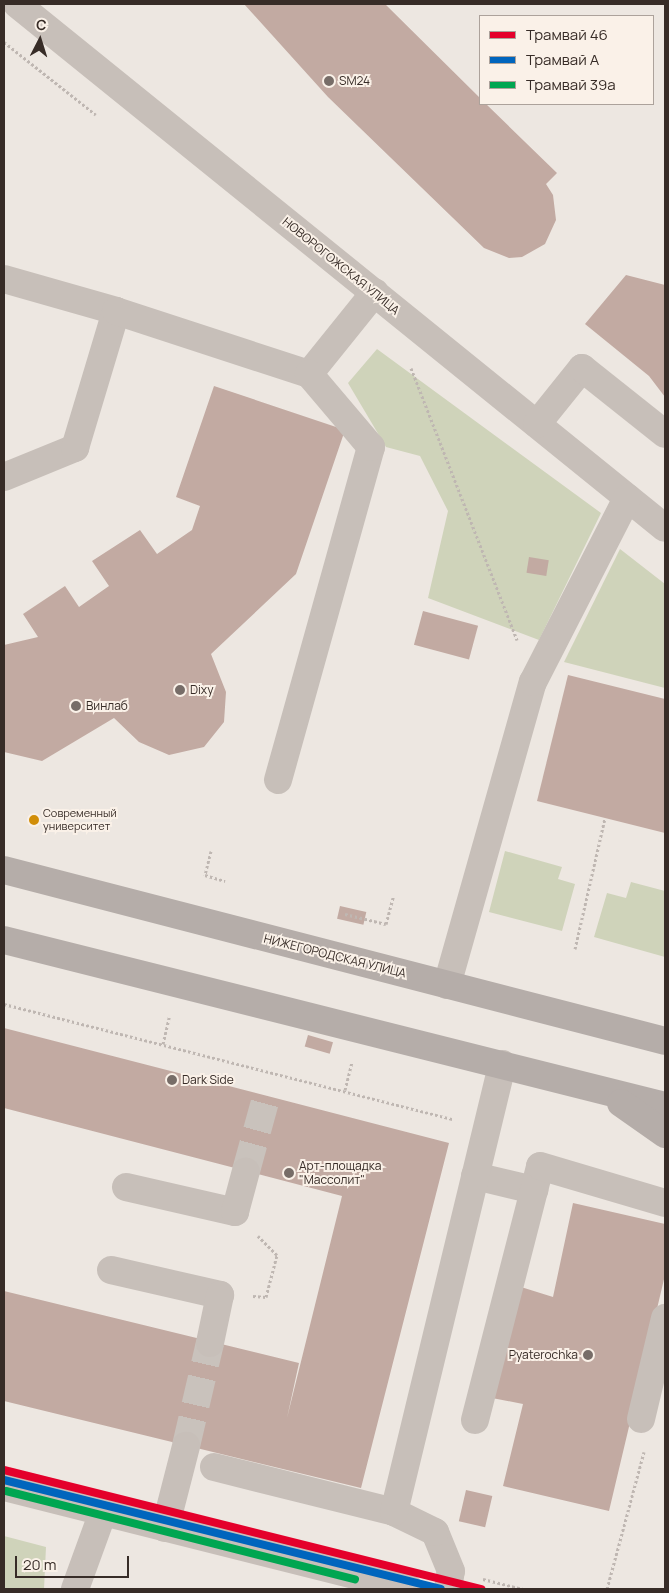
<!DOCTYPE html>
<meta charset="utf-8">
<style>
body{margin:0}
#map{position:relative;width:669px;height:1593px;overflow:hidden;background:#ede7e1;font-family:Manrope,sans-serif}
div>[style]{position:absolute}
.green>*{inset:0;background:#cfd3ba}
.building>*{inset:0;background:#c2aaa2;transform-origin:0 0}
.minor-tunnel>*{height:28px;margin-top:-14px;transform-origin:0;background:repeating-linear-gradient(90deg,#c9c2bc 0 28px,transparent 0 42px)}
.path>*{height:3px;margin-top:-1.5px;transform-origin:0;background:repeating-linear-gradient(90deg,#bfb7b2 0 2.5px,transparent 0 5px)}
.minor>*{height:28px;margin:-14px;padding:0 14px;transform-origin:14px;border-radius:14px;background:#c7bfb9}
.major>*{height:28px;margin:-14px;padding:0 14px;transform-origin:14px;border-radius:14px;background:#b5ada9}
.tram-1>*{height:8px;margin:-4px;padding:0 4px;transform-origin:4px;border-radius:4px;background:#e4002b}
.tram-2>*{height:8px;margin:-4px;padding:0 4px;transform-origin:4px;border-radius:4px;background:#0065bd}
.tram-3>*{height:8px;margin:-4px;padding:0 4px;transform-origin:4px;border-radius:4px;background:#00a651}
.dots>*{width:14px;height:14px;translate:-50% -50%;box-sizing:border-box;border:2px solid #faf1e8;border-radius:50%}
span{translate:-50% -50%;white-space:nowrap;text-align:center;line-height:1.15;-webkit-text-stroke:4px #faf1e8;paint-order:stroke}
.bus-label{font-size:11px;color:#372c27}
.left{translate:0 -50%;text-align:left}
.poi-label{font-size:12px;color:#372c27}
.right{translate:-100% -50%;text-align:right}
.street-label{font-size:12px;color:#372c27}
.frame{position:absolute;inset:0;border:5px solid #372c27;pointer-events:none}
.legend{position:absolute;left:479px;top:15px;width:175px;height:90px;box-sizing:border-box;background:#faf1e8;border:1px solid #aca29b;margin:0;padding:6px 9px;list-style:none;font-size:15px;color:#372c27}
.legend li{display:flex;align-items:center;gap:10px;height:25px}
.legend b{width:25px;border:1px solid #aca29b}
.north{position:absolute;left:15px;top:15px;width:50px;height:50px;-webkit-text-stroke:4px #faf1e8;paint-order:stroke;rotate:5deg;font-size:14px;font-weight:700;line-height:20px;text-align:center;color:#372c27}
.north::after{content:'';display:block;margin:auto;width:18px;height:22px;background:#372c27;clip-path:polygon(50% 0,100% 100%,50% 72%,0 100%)}
.scale{position:absolute;left:15px;top:1556px;width:114px;height:22px;box-sizing:border-box;border:2px solid #372c27;border-top:0;padding-left:6px;font-size:15px;line-height:18px;white-space:nowrap;color:#372c27;-webkit-text-stroke:4px #faf1e8;paint-order:stroke}
</style>
<div id="map">
<div class="green">
<i style="clip-path:polygon(377px 349px,601px 513px,539px 640px,428px 598px,448px 511px,420px 456px,386px 447px,348px 383px)"></i>
<i style="clip-path:polygon(620px 549px,665px 584px,665px 688px,564px 662px)"></i>
<i style="clip-path:polygon(505px 851px,562px 867px,558px 879px,575px 884px,562px 931px,489px 912px)"></i>
<i style="clip-path:polygon(631px 882px,665px 891px,665px 957px,594px 937px,607px 893px,626px 898px)"></i>
<i style="clip-path:polygon(4px 1536px,46px 1547px,44px 1589px,4px 1589px)"></i>
</div>
<div class="building">
<i style="clip-path:polygon(244px 4px,385px 4px,480px 98px,480px 104px,486px 104px,557px 173px,546px 184px,553px 195px,556px 220px,545px 244px,522px 257px,509px 258px,484px 248px,328px 97px)"></i>
<i style="clip-path:polygon(626px 275px,665px 285px,665px 397px,649px 376px,585px 324px)"></i>
<i style="clip-path:polygon(214px 386px,345px 430px,296px 574px,211px 654px,226px 692px,224px 722px,204px 747px,169px 755px,139px 742px,114px 718px,42px 761px,4px 752px,4px 645px,38px 637px,23px 614px,65px 586px,79px 607px,109px 586px,92px 561px,140px 530px,157px 554px,192px 530px,200px 506px,176px 497px)"></i>
<i style="left:529px;top:557px;width:20px;height:16px;rotate:9deg"></i>
<i style="left:423px;top:611px;width:57px;height:35px;rotate:15deg"></i>
<i style="clip-path:polygon(568px 675px,665px 699px,665px 833px,537px 801px)"></i>
<i style="left:340px;top:906px;width:27px;height:13px;rotate:13deg"></i>
<i style="clip-path:polygon(4px 1028px,449px 1143px,361px 1488px,4px 1401px,4px 1291px,299px 1363px,287px 1418px,342px 1196px,4px 1108px)"></i>
<i style="left:308px;top:1035px;width:26px;height:12px;rotate:16deg"></i>
<i style="clip-path:polygon(573px 1203px,665px 1224px,665px 1275px,609px 1511px,503px 1486px,523px 1404px,492px 1398px,521px 1287px,553px 1297px)"></i>
<i style="left:466px;top:1490px;width:27px;height:32px;rotate:13deg"></i>
</div>
<div class="minor-tunnel">
<i style="left:246px;top:1171px;width:80px;rotate:-74.7deg"></i>
<i style="left:186px;top:1446px;width:106px;rotate:-76.9deg"></i>
</div>
<div class="path">
<i style="left:4px;top:42px;width:117px;rotate:38.4deg"></i>
<i style="left:411px;top:368px;width:292px;rotate:68.7deg"></i>
<i style="left:211px;top:851px;width:25px;rotate:104deg"></i>
<i style="left:205px;top:875px;width:21px;rotate:17deg"></i>
<i style="left:345px;top:914px;width:42px;rotate:13.7deg"></i>
<i style="left:386px;top:924px;width:28px;rotate:-75deg"></i>
<i style="left:575px;top:949px;width:134px;rotate:-77.1deg"></i>
<i style="left:4px;top:1004px;width:463px;rotate:14.4deg"></i>
<i style="left:163px;top:1044px;width:28px;rotate:-77deg"></i>
<i style="left:345px;top:1090px;width:29px;rotate:-76deg"></i>
<i style="left:253px;top:1296px;width:13px;rotate:4deg"></i>
<i style="left:266px;top:1297px;width:43px;rotate:-75.3deg"></i>
<i style="left:277px;top:1255px;width:27px;rotate:-135deg"></i>
<i style="left:483px;top:1579px;width:41px;rotate:14deg"></i>
<i style="left:607px;top:1589px;width:142px;rotate:-74.9deg"></i>
</div>
<div class="minor">
<i style="left:17px;top:4px;width:833px;rotate:38.96deg"></i>
<i style="left:4px;top:279px;width:116px;rotate:15.9deg"></i>
<i style="left:537px;top:424px;width:72px;rotate:-51.2deg"></i>
<i style="left:582px;top:368px;width:106px;rotate:38.5deg"></i>
<i style="left:4px;top:477px;width:77px;rotate:-22.2deg"></i>
<i style="left:75px;top:448px;width:143px;rotate:-73.3deg"></i>
<i style="left:116px;top:311px;width:203px;rotate:18.1deg"></i>
<i style="left:309px;top:374px;width:105px;rotate:-51.2deg"></i>
<i style="left:278px;top:780px;width:346px;rotate:-74.4deg"></i>
<i style="left:371px;top:447px;width:96px;rotate:-130.3deg"></i>
<i style="left:447px;top:985px;width:315px;rotate:-74.2deg"></i>
<i style="left:533px;top:682px;width:207px;rotate:-62.9deg"></i>
<i style="left:475px;top:1176px;width:61px;rotate:13.3deg"></i>
<i style="left:126px;top:1187px;width:112px;rotate:12.9deg"></i>
<i style="left:235px;top:1212px;width:42px;rotate:-75deg"></i>
<i style="left:111px;top:1270px;width:112px;rotate:12.9deg"></i>
<i style="left:220px;top:1295px;width:49px;rotate:101.8deg"></i>
<i style="left:641px;top:1419px;width:104px;rotate:-76.6deg"></i>
<i style="left:475px;top:1420px;width:262px;rotate:-75.6deg"></i>
<i style="left:540px;top:1166px;width:130px;rotate:16.5deg"></i>
<i style="left:214px;top:1467px;width:186px;rotate:14deg"></i>
<i style="left:4px;top:1487px;width:418px;rotate:14.1deg"></i>
<i style="left:165px;top:1528px;width:85px;rotate:-75.6deg"></i>
<i style="left:75px;top:1589px;width:82px;rotate:-70deg"></i>
<i style="left:448px;top:1589px;width:18px;rotate:-81deg"></i>
<i style="left:451px;top:1571px;width:42px;rotate:-112.3deg"></i>
<i style="left:435px;top:1532px;width:46px;rotate:-154deg"></i>
<i style="left:394px;top:1512px;width:461px;rotate:-76.4deg"></i>
</div>
<div class="major">
<i style="left:4px;top:870px;width:683px;rotate:14.5deg"></i>
<i style="left:4px;top:940px;width:682px;rotate:14.1deg"></i>
<i style="left:621px;top:1103px;width:54px;rotate:35.2deg"></i>
</div>
<div class="tram-1">
<i style="left:4px;top:1470px;width:492px;rotate:14deg"></i>
</div>
<div class="tram-2">
<i style="left:4px;top:1480px;width:450px;rotate:14deg"></i>
</div>
<div class="tram-3">
<i style="left:6px;top:1491px;width:360px;rotate:14.2deg"></i>
</div>
<div class="dots">
<i style="left:329px;top:81px;background:#776d68"></i>
<i style="left:180px;top:690px;background:#776d68"></i>
<i style="left:76px;top:706px;background:#776d68"></i>
<i style="left:34px;top:820px;background:#d18e08"></i>
<i style="left:172px;top:1080px;background:#776d68"></i>
<i style="left:289px;top:1173px;background:#776d68"></i>
<i style="left:588px;top:1355px;background:#776d68"></i>
</div>
<div class="bus-label">
<span class="left" style="left:43px;top:820px">Современный<br>университет</span>
</div>
<div class="poi-label">
<span class="left" style="left:339px;top:81px">SM24</span>
<span class="left" style="left:190px;top:690px">Dixy</span>
<span class="left" style="left:86px;top:706px">Винлаб</span>
<span class="left" style="left:182px;top:1080px">Dark Side</span>
<span class="left" style="left:299px;top:1173px">Арт-площадка<br>"Массолит"</span>
<span class="right" style="left:578px;top:1355px">Pyaterochka</span>
</div>
<div class="street-label">
<span style="left:341px;top:266px;rotate:39deg">НОВОРОГОЖСКАЯ УЛИЦА</span>
<span style="left:335px;top:956px;rotate:14deg">НИЖЕГОРОДСКАЯ УЛИЦА</span>
</div>
<div class="frame"></div>
<ul class="legend">
<li><b style="height:6px;background:#e4002b"></b>Трамвай 46</li>
<li><b style="height:6px;background:#0065bd"></b>Трамвай А</li>
<li><b style="height:6px;background:#00a651"></b>Трамвай 39а</li>
</ul>
<div class="north">С</div>
<div class="scale">20 m</div>
</div>
